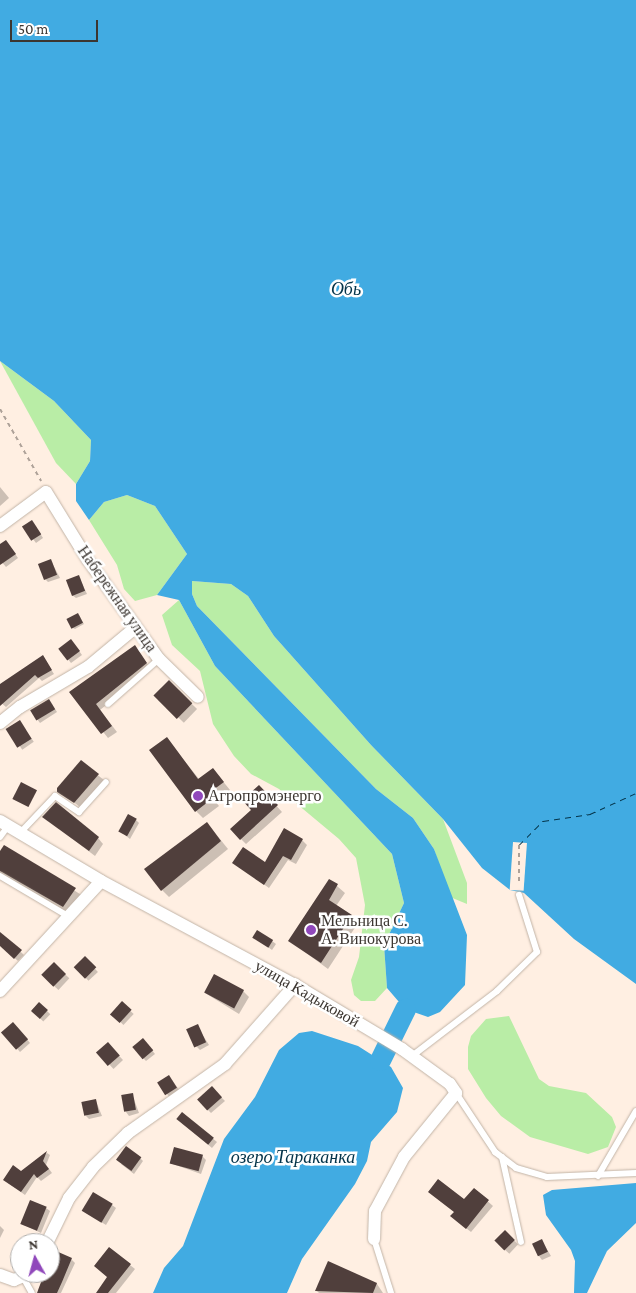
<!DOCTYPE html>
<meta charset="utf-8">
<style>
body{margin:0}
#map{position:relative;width:636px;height:1293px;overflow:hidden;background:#ffefe2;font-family:"Crimson Pro",serif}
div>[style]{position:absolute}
.green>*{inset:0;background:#b9eda6}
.water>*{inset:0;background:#41abe2}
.pier>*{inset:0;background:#ffefe2;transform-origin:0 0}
.shadow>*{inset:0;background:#0003;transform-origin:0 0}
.river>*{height:21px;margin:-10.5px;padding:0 10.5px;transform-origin:10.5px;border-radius:10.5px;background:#41abe2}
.ferry>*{height:1px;margin-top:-0.5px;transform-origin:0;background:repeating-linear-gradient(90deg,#033349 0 6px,transparent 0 11px)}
.building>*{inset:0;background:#503f3c;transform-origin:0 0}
.path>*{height:2px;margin-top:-1px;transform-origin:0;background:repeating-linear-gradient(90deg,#ada198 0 4px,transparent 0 8px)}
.roads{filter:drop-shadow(0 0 1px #c2b4a7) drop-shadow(0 0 1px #c2b4a7)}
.lane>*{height:6px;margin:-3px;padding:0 3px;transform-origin:3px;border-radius:3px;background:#fff}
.street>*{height:12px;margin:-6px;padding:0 6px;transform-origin:6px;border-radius:6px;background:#fff}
.dots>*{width:14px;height:14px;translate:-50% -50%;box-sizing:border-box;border:2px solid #fff;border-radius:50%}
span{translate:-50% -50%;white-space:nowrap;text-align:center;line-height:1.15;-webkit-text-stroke:5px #fff;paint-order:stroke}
.street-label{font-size:16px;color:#3c3631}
.poi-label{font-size:16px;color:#3c3631}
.left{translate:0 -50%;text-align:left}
.water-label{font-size:18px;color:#033349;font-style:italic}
.north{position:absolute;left:10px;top:1233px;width:50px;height:50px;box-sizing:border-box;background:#fff;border:1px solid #b1afad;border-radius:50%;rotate:353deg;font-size:14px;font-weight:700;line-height:20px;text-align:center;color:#3c3631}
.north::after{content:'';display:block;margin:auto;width:18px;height:22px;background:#9048bb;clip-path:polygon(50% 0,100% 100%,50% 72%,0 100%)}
.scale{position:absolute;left:10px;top:20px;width:88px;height:22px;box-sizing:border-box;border:2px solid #3c3631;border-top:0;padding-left:6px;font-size:15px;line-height:18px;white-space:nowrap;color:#3c3631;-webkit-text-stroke:4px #fff;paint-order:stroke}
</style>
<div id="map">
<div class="green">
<i style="clip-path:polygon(0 361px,54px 401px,91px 440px,90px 461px,76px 484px,56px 463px)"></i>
<i style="clip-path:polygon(127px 495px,155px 506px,187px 554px,157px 595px,135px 601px,124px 589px,117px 565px,89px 520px,104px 502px)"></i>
<i style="clip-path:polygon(192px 581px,231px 584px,248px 596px,274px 636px,371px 745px,443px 819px,467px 883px,467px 904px,450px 897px,434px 849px,413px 818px,376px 789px,197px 606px,192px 594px)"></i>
<i style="clip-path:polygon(179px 600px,215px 666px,392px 854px,404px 903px,384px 945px,387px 988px,375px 1001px,361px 1001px,354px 995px,351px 980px,359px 957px,365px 905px,356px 858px,339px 839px,279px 789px,251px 774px,234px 756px,213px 724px,200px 671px,172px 645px,162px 615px)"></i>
<i style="clip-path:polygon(509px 1016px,539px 1079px,549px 1086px,586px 1093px,612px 1117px,616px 1127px,608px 1147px,588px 1154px,530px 1137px,501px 1116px,486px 1098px,468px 1069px,468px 1047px,471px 1036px,486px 1019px)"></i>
</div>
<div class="water">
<i style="clip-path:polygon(0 0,636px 0,636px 984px,574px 939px,524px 893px,510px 890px,482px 868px,443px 819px,371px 745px,274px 636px,248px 596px,231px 584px,192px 581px,192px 594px,197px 606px,376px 789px,413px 818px,434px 849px,467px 935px,465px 985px,440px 1012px,428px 1017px,405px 1009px,387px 988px,384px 945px,404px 903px,392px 854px,215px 666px,179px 600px,157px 595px,187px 554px,155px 506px,127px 495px,104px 502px,89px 520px,76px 501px,76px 484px,90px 461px,91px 440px,54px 401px,0 361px)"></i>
<i style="clip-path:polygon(312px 1031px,358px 1046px,391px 1067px,403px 1088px,397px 1112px,371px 1142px,367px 1161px,355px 1184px,302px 1259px,287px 1293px,153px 1293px,164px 1268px,183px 1246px,224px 1139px,255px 1097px,279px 1050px,299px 1033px)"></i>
<i style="clip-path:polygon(636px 1183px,636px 1223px,607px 1251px,587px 1293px,574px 1293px,575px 1261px,571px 1250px,546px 1215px,543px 1195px,552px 1190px)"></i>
</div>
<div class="pier">
<i style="left:513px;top:842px;width:14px;height:48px;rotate:4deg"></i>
</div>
<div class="shadow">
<i style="clip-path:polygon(0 487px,9px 498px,0 506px)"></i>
<i style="clip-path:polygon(35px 525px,43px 538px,36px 543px,24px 527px)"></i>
<i style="clip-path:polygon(9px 545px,18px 558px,6px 567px,0 560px,0 546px)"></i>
<i style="clip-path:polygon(51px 561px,60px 578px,48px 582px,45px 579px)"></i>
<i style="clip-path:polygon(79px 577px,87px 594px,76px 598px,72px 595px)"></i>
<i style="clip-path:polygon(79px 615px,84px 624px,75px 629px,73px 628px)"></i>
<i style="clip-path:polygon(74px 644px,82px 655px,71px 663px,60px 649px)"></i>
<i style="clip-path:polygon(135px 647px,151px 669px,100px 710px,117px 732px,108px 738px,71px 692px)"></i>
<i style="clip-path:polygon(43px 657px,54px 674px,42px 681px,39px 678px,6px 707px,0 702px,0 689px)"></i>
<i style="left:169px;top:682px;width:39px;height:19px;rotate:44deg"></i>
<i style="clip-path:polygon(52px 704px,57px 712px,40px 723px,37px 719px)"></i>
<i style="left:20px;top:722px;width:24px;height:14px;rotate:55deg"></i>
<i style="clip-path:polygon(167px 739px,199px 779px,213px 769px,230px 790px,215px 801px,219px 806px,203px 818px,196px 811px)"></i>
<i style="clip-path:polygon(81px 762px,104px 780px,80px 807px,62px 793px)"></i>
<i style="clip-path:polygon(264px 792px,282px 812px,246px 844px,231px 829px,253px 810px)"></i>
<i style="clip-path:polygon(44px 817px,98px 838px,103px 844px,95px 856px)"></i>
<i style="clip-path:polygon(136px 820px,139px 823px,130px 839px,120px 831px)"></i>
<i style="clip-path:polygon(207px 823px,228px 849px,169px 897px,162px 890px)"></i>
<i style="clip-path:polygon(302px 840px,307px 845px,296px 864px,288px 860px,269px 888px,234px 863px,265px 863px)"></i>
<i style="clip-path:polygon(5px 846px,83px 896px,70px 914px,0 874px,0 853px)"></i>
<i style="clip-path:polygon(330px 880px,345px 893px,336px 906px,358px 923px,328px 969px,290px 941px)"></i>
<i style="clip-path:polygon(4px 936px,24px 955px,18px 961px,0 945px)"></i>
<i style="clip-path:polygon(254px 937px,272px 941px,276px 944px,272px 950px)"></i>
<i style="left:85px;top:958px;width:19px;height:13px;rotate:47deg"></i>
<i style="left:54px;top:964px;width:21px;height:16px;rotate:43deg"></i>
<i style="clip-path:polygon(243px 991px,249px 997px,239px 1014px,205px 993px)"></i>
<i style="left:39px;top:1003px;width:16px;height:10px;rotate:45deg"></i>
<i style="left:122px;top:1003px;width:16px;height:15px;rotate:43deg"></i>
<i style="clip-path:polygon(197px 1026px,209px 1045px,200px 1050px,196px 1046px)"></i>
<i style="clip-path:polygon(17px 1027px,30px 1043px,20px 1052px,3px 1032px)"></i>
<i style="clip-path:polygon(146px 1043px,155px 1054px,146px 1061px,143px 1058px)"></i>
<i style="left:108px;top:1044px;width:22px;height:13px;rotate:47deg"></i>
<i style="clip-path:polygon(172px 1080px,180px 1091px,170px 1098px,159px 1083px)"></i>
<i style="clip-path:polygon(212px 1088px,225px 1101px,211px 1113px,208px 1110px)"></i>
<i style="clip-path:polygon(132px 1094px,139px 1113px,129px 1116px,126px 1112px)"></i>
<i style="clip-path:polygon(96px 1101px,102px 1116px,89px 1119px,86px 1116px)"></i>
<i style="clip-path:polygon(182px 1113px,217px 1142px,212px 1148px,181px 1122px)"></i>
<i style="clip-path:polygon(47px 1153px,50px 1155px,46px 1165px,52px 1173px,41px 1181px,37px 1177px,25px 1195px,8px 1183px)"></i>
<i style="clip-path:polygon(202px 1156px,206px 1160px,201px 1174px,170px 1163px)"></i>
<i style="clip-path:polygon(140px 1158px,143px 1161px,134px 1174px,121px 1164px)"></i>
<i style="clip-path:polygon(474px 1189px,493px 1206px,471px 1232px,457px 1221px,464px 1201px)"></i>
<i style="clip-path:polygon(112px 1205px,116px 1208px,106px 1225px,83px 1211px)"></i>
<i style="clip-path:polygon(46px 1208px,50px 1211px,41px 1233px,22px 1224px)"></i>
<i style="clip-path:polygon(0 1226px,4px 1230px,0 1238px)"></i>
<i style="left:505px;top:1232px;width:18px;height:13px;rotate:43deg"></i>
<i style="clip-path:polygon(542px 1241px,551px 1256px,542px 1260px,539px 1256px)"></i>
<i style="clip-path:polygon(71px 1259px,75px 1263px,61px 1293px,41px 1293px,38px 1290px,46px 1273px,50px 1273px,50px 1265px)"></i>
<i style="clip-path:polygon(329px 1262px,377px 1284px,383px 1293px,319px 1293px,316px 1290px)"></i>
<i style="clip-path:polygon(130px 1265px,135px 1269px,116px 1293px,97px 1293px,108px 1277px)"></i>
</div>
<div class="river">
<i style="left:380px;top:1060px;width:57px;rotate:-63.9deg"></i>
</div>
<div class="ferry">
<i style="left:519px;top:845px;width:34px;rotate:-45deg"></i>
<i style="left:543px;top:821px;width:48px;rotate:-8.5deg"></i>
<i style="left:590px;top:814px;width:51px;rotate:-24.5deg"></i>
</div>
<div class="building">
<i style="left:32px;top:520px;width:17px;height:12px;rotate:57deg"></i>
<i style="clip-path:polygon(6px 540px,16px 554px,0 565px,0 544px)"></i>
<i style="left:51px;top:559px;width:17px;height:14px;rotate:69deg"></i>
<i style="left:79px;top:575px;width:17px;height:14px;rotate:69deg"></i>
<i style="left:78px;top:613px;width:11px;height:13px;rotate:63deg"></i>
<i style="left:71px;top:639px;width:15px;height:16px;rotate:53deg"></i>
<i style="clip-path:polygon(135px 645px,147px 663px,96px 704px,112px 726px,101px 734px,69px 692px)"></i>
<i style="clip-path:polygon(43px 655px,52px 670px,38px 678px,35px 675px,0 706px,0 684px)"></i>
<i style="left:169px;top:680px;width:33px;height:22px;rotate:45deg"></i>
<i style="left:49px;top:699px;width:12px;height:22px;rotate:59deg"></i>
<i style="left:20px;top:720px;width:22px;height:17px;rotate:58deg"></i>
<i style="clip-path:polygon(167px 737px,198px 779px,213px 768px,224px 782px,209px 793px,213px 798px,195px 812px,149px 750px)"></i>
<i style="clip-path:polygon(81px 760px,99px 774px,74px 803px,57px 792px,57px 788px)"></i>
<i style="left:21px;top:782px;width:18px;height:19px;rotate:27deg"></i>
<i style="clip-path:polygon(259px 785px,278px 805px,240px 840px,230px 829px,251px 810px,242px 800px)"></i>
<i style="clip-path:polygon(56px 802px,99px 837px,89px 851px,42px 817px)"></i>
<i style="left:128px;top:814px;width:10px;height:20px;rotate:29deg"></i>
<i style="clip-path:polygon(207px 822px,221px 841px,161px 891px,144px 869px)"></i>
<i style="clip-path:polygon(284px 828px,303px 839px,291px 860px,283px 856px,264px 885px,232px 863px,243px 847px,265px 862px)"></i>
<i style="clip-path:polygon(4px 845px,76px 888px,63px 907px,0 871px,0 851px)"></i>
<i style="clip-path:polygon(329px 879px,338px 884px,329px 900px,352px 915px,321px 963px,288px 941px)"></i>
<i style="left:257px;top:930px;width:19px;height:9px;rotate:32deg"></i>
<i style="clip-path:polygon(0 932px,22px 950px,14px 959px,0 946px)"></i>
<i style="left:85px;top:956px;width:16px;height:16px;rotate:45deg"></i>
<i style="left:54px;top:962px;width:17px;height:18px;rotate:45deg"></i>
<i style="left:214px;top:974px;width:34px;height:21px;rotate:28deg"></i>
<i style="left:122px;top:1001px;width:13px;height:18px;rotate:42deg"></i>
<i style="left:39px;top:1002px;width:12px;height:12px;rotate:42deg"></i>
<i style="left:13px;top:1022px;width:23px;height:16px;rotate:49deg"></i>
<i style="left:198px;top:1024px;width:20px;height:13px;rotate:66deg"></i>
<i style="left:143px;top:1038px;width:16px;height:14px;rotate:50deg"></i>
<i style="left:108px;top:1042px;width:18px;height:16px;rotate:49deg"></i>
<i style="left:169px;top:1075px;width:15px;height:14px;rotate:58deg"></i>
<i style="left:212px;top:1086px;width:15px;height:20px;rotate:48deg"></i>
<i style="left:133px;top:1093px;width:17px;height:12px;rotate:80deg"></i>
<i style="left:96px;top:1099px;width:14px;height:15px;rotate:78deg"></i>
<i style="left:182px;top:1112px;width:41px;height:9px;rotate:39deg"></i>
<i style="left:126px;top:1146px;width:19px;height:17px;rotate:36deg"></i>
<i style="left:174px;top:1147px;width:30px;height:17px;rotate:15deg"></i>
<i style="clip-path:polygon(47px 1151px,43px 1161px,49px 1169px,37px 1178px,34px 1174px,21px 1192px,3px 1180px,13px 1165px,21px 1171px)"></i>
<i style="clip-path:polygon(438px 1179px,464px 1199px,474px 1188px,489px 1200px,466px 1229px,450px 1216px,454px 1212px,428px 1192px)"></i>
<i style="left:93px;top:1192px;width:23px;height:22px;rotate:31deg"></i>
<i style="left:30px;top:1200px;width:18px;height:26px;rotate:22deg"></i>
<i style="left:505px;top:1230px;width:14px;height:15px;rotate:45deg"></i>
<i style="left:542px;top:1239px;width:14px;height:11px;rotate:65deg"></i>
<i style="clip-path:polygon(109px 1247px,131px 1264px,108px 1293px,96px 1293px,107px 1277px,94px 1266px)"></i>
<i style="clip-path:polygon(56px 1251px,72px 1258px,62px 1282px,57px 1293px,37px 1293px,44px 1274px,50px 1277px,50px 1263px)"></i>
<i style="clip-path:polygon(328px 1261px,377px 1283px,373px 1293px,315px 1291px)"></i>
</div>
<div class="path">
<i style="left:0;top:409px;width:83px;rotate:60.3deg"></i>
<i style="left:519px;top:845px;width:40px;rotate:90deg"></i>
</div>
<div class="roads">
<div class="lane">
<i style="left:108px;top:704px;width:68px;rotate:-41.4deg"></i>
<i style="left:20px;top:833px;width:51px;rotate:-46.6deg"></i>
<i style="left:55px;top:796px;width:29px;rotate:34deg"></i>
<i style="left:79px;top:812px;width:40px;rotate:-48deg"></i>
<i style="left:0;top:837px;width:14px;rotate:-54deg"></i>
<i style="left:0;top:876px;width:79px;rotate:30.5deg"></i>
<i style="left:412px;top:1056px;width:107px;rotate:-37.4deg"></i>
<i style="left:497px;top:991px;width:56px;rotate:-44.3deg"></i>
<i style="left:537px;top:952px;width:60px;rotate:-107.5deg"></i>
<i style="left:456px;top:1093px;width:71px;rotate:56.5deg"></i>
<i style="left:495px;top:1152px;width:26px;rotate:37deg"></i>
<i style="left:516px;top:1168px;width:32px;rotate:16deg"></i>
<i style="left:547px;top:1177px;width:89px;rotate:-2.6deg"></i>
<i style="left:502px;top:1157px;width:87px;rotate:77.4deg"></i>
<i style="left:598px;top:1176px;width:75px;rotate:-59.7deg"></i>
<i style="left:374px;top:1239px;width:57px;rotate:72.5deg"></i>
<i style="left:23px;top:1277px;width:18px;rotate:61deg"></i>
</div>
<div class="street">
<i style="left:0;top:526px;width:57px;rotate:-36.5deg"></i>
<i style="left:46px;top:492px;width:80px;rotate:58.3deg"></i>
<i style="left:88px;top:560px;width:122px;rotate:54.4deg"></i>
<i style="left:159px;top:659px;width:54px;rotate:44.3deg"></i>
<i style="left:0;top:723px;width:26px;rotate:-39deg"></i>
<i style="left:20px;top:707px;width:79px;rotate:-30.5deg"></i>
<i style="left:88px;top:667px;width:62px;rotate:-39.8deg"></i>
<i style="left:0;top:821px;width:117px;rotate:30.7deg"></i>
<i style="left:101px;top:881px;width:220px;rotate:28.2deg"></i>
<i style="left:295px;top:985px;width:125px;rotate:30.9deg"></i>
<i style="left:402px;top:1049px;width:59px;rotate:36.1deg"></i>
<i style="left:450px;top:1084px;width:11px;rotate:56deg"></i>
<i style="left:456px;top:1093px;width:82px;rotate:129.1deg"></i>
<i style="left:404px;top:1157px;width:61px;rotate:118.2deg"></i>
<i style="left:375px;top:1211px;width:28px;rotate:92deg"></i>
<i style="left:0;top:991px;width:149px;rotate:-47.4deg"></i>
<i style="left:47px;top:1243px;width:50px;rotate:-63.9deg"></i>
<i style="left:69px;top:1198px;width:39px;rotate:-52deg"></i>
<i style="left:93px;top:1167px;width:49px;rotate:-44.2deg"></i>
<i style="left:128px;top:1133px;width:119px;rotate:-35.4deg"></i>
<i style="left:225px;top:1064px;width:106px;rotate:-48.5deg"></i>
<i style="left:0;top:1275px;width:15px;rotate:20deg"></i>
<i style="left:14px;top:1280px;width:18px;rotate:-22deg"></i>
</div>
</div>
<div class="dots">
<i style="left:198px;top:796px;background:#9048bb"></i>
<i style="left:311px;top:930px;background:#9048bb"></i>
</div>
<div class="street-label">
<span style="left:117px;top:599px;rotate:55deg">Набережная улица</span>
<span style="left:307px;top:994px;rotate:30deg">улица Кадыковой</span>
</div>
<div class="poi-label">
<span class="left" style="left:208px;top:796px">Агропромэнерго</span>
<span class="left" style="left:321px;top:930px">Мельница С.<br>А. Винокурова</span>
</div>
<div class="water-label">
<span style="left:346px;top:289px">Обь</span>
<span style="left:293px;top:1157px">озеро Тараканка</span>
</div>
<div class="north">N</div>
<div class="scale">50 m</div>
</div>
